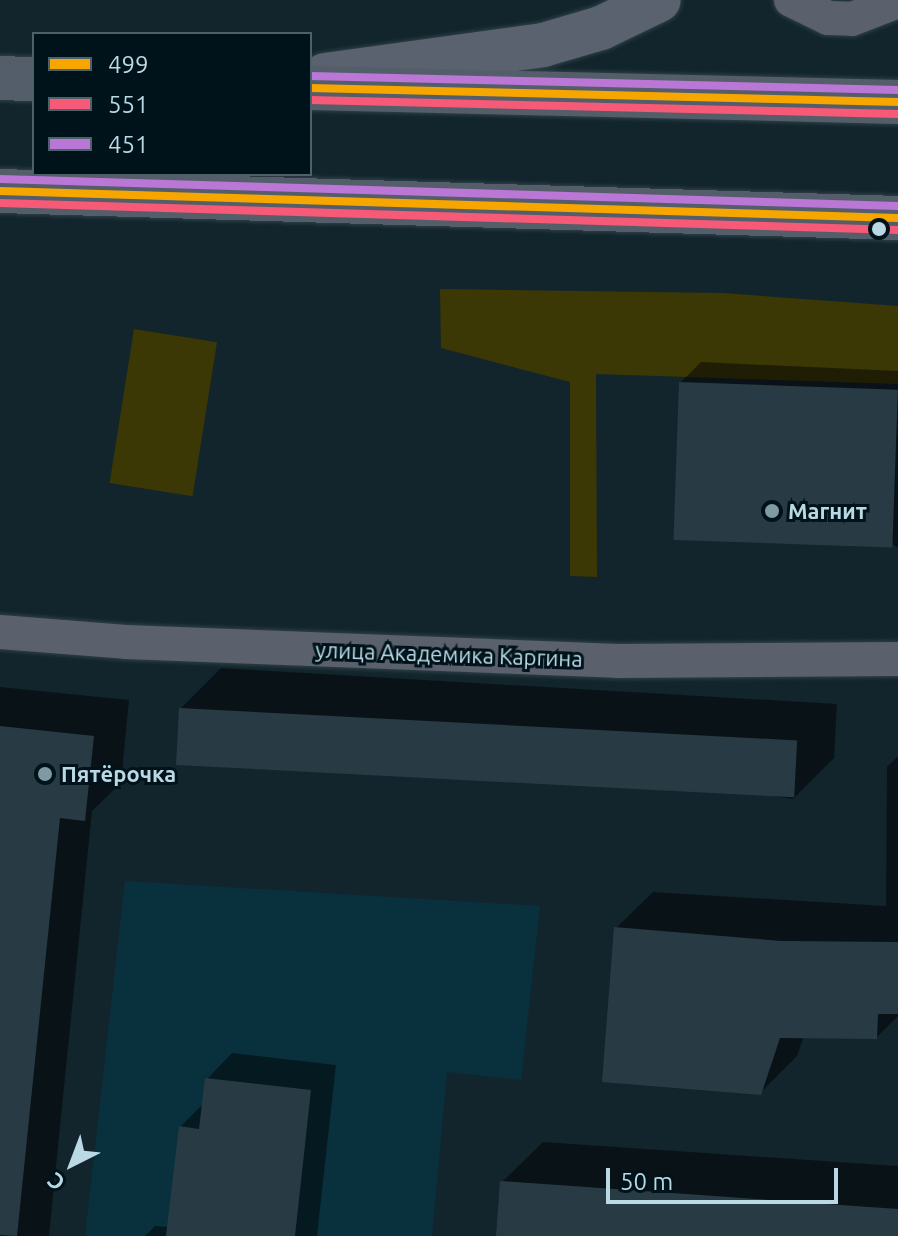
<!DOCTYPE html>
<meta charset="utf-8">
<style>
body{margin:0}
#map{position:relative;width:898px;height:1236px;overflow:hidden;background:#12252c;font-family:Ubuntu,sans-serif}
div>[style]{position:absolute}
.built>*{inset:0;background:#09313d}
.green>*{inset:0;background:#3b3806;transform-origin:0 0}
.shadow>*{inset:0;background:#0007}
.building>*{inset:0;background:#283b44;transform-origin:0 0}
.roads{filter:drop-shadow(0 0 2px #2f4147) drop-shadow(0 0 2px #2f4147)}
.minor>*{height:34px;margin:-17px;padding:0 17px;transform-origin:17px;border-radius:17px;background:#5a606c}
.secondary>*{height:44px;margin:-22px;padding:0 22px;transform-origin:22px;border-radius:22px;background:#5a6270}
.trunk>*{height:44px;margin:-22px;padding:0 22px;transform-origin:22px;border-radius:22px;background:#545e6a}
.bus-1>*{height:8px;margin:-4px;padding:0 4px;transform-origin:4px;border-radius:4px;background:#f7a600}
.bus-2>*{height:8px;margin:-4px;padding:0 4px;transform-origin:4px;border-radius:4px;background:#f75a77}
.bus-3>*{height:8px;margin:-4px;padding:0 4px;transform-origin:4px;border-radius:4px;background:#ba77d6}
.dots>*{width:22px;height:22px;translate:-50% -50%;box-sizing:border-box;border:4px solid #00121a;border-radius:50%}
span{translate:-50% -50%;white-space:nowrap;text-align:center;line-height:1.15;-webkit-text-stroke:6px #00121a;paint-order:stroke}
.poi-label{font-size:22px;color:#bad9e4;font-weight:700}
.left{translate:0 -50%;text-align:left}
.street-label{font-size:22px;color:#bad9e4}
.legend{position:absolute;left:32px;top:32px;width:280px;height:144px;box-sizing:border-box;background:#00121a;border:2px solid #4a626b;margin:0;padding:10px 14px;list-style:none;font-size:24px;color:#bad9e4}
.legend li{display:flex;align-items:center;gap:16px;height:40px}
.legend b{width:40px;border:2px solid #4a626b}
.north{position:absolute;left:32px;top:1124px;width:80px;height:80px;-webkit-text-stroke:6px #00121a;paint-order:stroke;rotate:222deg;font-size:22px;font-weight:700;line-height:32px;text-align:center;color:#bad9e4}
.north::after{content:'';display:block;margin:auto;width:28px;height:36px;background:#bad9e4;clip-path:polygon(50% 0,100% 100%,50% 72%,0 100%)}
.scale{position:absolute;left:606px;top:1168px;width:232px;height:36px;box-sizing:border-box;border:4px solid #bad9e4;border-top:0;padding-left:10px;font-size:24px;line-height:28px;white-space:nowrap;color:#bad9e4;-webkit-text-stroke:6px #00121a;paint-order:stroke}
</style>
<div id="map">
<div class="built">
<i style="clip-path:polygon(125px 881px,540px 906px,521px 1080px,447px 1072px,432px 1236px,85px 1236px)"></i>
</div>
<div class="green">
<i style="clip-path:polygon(440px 289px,723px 293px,898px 306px,898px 384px,596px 374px,597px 577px,570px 576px,570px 382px,441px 348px)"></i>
<i style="left:134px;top:329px;width:84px;height:156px;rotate:9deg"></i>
</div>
<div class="shadow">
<i style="clip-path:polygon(701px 362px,898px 371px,898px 548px,681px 382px)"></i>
<i style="clip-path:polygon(221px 668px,837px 704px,834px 758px,793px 799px,181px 708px)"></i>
<i style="clip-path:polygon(0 687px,129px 700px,121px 783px,92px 811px,49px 1236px,0 1236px)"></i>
<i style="clip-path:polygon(898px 756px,898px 1016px,877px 1037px,804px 1036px,797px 1056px,760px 1093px,616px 928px,653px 892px,886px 906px,887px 767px)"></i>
<i style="clip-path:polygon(232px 1053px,336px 1065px,317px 1236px,145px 1236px,155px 1226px,169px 1227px,180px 1127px,204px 1103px,207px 1079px)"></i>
<i style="clip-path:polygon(543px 1142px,898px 1166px,898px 1236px,499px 1236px,502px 1182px)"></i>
</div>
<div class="building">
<i style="left:679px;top:382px;width:219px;height:158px;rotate:2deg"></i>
<i style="left:179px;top:708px;width:619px;height:57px;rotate:3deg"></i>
<i style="clip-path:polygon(0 726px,94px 736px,85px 821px,60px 818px,17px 1236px,0 1235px)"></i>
<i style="clip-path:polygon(614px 927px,781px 941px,898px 942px,898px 1014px,878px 1014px,877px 1039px,780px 1038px,761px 1095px,602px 1082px)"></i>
<i style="clip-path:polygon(205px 1078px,311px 1090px,295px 1236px,166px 1236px,179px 1126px,199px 1129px)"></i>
<i style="clip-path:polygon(500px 1181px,898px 1209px,898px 1236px,496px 1236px)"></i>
</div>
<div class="roads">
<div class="minor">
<i style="left:791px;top:0;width:41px;rotate:25.9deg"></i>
<i style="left:828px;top:18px;width:24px;rotate:2deg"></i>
<i style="left:852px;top:19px;width:49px;rotate:-21.4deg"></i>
<i style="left:0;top:632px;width:126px;rotate:4.5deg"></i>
<i style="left:126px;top:642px;width:492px;rotate:2.2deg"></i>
<i style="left:618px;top:661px;width:280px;rotate:-0.4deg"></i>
</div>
<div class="secondary">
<i style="left:325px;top:75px;width:220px;rotate:-7.8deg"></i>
<i style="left:543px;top:45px;width:60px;rotate:-16.3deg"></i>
<i style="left:601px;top:28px;width:64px;rotate:-25.8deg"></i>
</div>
<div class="trunk">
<i style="left:0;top:78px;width:34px;rotate:2deg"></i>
<i style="left:310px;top:88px;width:588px;rotate:1.36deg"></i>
<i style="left:0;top:191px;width:898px;rotate:1.72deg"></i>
</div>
</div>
<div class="bus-1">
<i style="left:310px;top:88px;width:588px;rotate:1.36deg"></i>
<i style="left:0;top:191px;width:898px;rotate:1.72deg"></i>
</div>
<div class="bus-2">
<i style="left:310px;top:100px;width:588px;rotate:1.36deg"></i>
<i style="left:0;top:203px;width:898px;rotate:1.72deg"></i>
</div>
<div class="bus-3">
<i style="left:310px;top:76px;width:588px;rotate:1.36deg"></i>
<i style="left:0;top:179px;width:898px;rotate:1.72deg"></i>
</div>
<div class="dots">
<i style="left:879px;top:229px;background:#bad9e4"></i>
<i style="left:772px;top:511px;background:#7f9aa4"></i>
<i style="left:45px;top:774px;background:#7f9aa4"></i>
</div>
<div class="poi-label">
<span class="left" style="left:788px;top:511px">Магнит</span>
<span class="left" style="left:61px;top:774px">Пятёрочка</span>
</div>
<div class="street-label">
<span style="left:449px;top:654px;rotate:2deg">улица Академика Каргина</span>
</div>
<ul class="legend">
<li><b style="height:10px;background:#f7a600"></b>499</li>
<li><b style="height:10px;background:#f75a77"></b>551</li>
<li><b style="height:10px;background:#ba77d6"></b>451</li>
</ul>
<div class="north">С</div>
<div class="scale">50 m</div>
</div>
